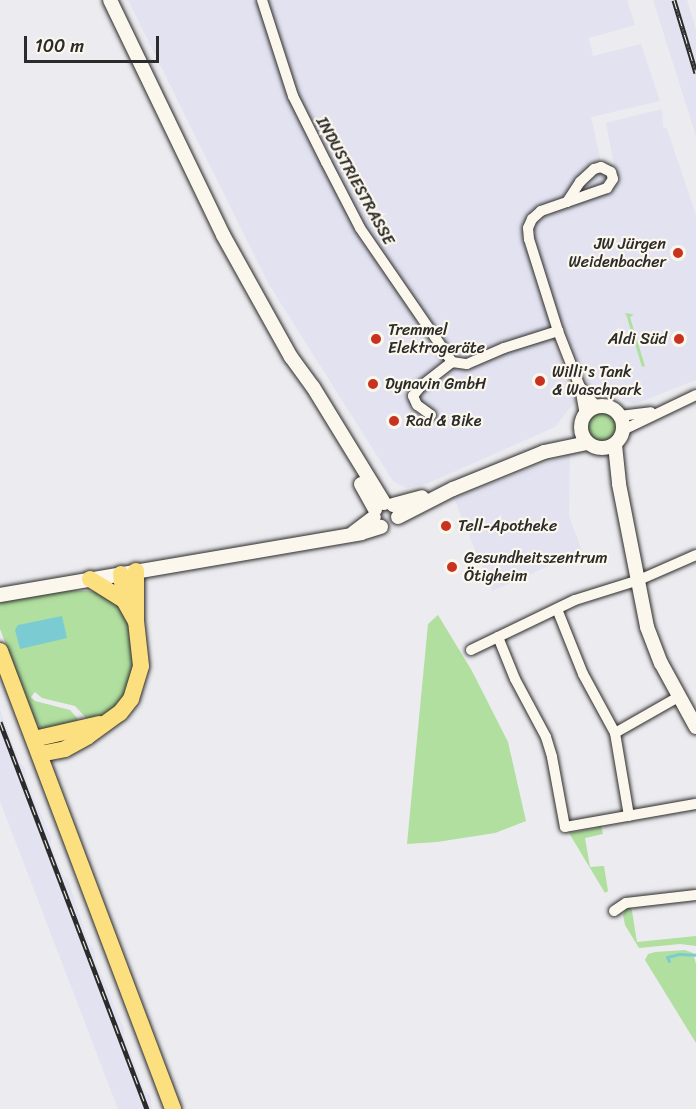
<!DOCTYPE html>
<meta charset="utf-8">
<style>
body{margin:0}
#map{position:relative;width:696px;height:1109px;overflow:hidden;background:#ecebef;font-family:Sriracha,sans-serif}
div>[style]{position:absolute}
.built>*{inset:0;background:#e2e2f1}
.green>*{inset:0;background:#b0df9f}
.round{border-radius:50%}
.water>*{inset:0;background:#7accd2}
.stream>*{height:3px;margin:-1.5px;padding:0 1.5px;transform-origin:1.5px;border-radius:1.5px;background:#7accd2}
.roads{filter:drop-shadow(0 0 2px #2b2b2b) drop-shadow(0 0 2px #2b2b2b)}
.street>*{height:10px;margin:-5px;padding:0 5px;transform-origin:5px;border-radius:5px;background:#fbf7ec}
.secondary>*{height:14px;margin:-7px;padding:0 7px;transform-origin:7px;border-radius:7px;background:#fbf7ec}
.secondary>.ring{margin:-7px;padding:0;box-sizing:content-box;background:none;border:14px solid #fbf7ec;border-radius:50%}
.primary>*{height:16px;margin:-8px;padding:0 8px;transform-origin:8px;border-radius:8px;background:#fce080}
.rail>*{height:5px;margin-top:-2.5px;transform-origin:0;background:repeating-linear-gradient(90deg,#fbf7ec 0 9px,#2b2b2b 0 18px);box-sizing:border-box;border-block:2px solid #2b2b2b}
.dots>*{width:16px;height:16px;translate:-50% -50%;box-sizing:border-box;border:3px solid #fbf7ec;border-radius:50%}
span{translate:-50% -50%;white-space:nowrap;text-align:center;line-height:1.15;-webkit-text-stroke:4.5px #fbf7ec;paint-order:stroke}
.street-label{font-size:16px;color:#2b2b2b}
.poi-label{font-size:16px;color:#2b2b2b}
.right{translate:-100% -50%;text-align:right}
.left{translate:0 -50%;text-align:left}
.scale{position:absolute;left:24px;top:36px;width:135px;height:27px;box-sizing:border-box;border:3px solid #2b2b2b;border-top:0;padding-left:8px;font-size:18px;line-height:21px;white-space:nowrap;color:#2b2b2b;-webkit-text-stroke:4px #fbf7ec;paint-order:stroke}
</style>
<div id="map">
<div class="built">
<i style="clip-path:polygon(128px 0,627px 0,635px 25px,589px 38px,593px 56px,641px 44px,660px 101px,591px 117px,604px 176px,616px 175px,606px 123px,662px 109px,663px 127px,667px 129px,696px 215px,696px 380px,635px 404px,624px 400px,612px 390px,602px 388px,590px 389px,561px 321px,549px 324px,547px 329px,576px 400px,555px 427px,426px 484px,406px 488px,393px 481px,268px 283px)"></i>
<i style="clip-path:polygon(653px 0,687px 0,696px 30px,696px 136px)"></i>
<i style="clip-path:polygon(570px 454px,569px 516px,582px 551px,492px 591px,454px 498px)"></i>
<i style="clip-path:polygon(0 710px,20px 763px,25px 768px,27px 782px,51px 838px,51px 845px,63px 875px,68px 880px,89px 944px,94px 949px,96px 962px,124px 1029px,124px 1036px,145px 1091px,150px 1096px,152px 1109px,118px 1109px,0 801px)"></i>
</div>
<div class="green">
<i style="clip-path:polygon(627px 313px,634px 315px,630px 317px,645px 366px,642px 367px,626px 314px,622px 315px)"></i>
<i class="round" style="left:586px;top:412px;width:32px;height:32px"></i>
<i style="clip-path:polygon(63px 590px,107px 592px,127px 618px,136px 660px,127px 695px,109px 714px,89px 721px,75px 706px,42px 698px,35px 692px,31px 697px,35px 701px,70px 710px,78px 719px,73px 726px,43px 730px,36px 722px,0 629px,0 601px)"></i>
<i style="clip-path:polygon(438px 615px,472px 671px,508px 742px,526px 821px,495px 833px,437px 842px,407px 844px,428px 624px)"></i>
<i style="clip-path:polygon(601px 825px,603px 834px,585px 838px,590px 867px,604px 866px,608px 891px,605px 893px,569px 833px,597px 828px)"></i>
<i style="clip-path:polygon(631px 905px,637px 942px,696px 936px,696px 946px,680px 944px,639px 948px,625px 925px,623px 915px,627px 906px)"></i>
<i style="clip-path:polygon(685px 950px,693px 953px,696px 964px,696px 1043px,645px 960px,648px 954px,655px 952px)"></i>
</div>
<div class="water">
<i style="clip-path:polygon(62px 616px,67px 638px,20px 649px,15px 630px,18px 625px)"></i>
</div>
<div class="stream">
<i style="left:669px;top:961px;width:4px;rotate:-117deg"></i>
<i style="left:667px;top:957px;width:12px;rotate:-14deg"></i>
<i style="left:679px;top:954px;width:17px;rotate:3deg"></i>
</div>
<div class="roads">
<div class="street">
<i style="left:262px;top:0;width:101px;rotate:72.1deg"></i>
<i style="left:293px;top:96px;width:74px;rotate:63.4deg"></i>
<i style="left:326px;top:162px;width:74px;rotate:62.7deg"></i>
<i style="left:360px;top:228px;width:163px;rotate:55.5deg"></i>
<i style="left:452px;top:362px;width:15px;rotate:8deg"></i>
<i style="left:467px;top:364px;width:40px;rotate:-23.4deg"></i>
<i style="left:504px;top:348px;width:57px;rotate:-17.5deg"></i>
<i style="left:567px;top:202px;width:24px;rotate:-57deg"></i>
<i style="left:580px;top:182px;width:19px;rotate:-43deg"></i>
<i style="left:594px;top:169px;width:7px;rotate:-16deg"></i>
<i style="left:601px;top:167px;width:11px;rotate:27deg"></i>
<i style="left:611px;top:172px;width:7px;rotate:74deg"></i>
<i style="left:613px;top:179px;width:11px;rotate:124deg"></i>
<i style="left:607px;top:188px;width:70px;rotate:160.8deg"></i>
<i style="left:541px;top:211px;width:12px;rotate:138deg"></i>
<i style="left:532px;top:219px;width:10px;rotate:114deg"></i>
<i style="left:528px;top:228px;width:11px;rotate:85deg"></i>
<i style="left:529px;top:239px;width:96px;rotate:72.5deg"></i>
<i style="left:558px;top:331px;width:60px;rotate:68.6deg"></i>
<i style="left:580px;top:387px;width:27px;rotate:80deg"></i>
<i style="left:580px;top:387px;width:26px;rotate:50deg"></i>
<i style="left:431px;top:415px;width:17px;rotate:-144deg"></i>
<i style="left:417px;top:405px;width:10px;rotate:-114deg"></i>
<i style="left:413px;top:396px;width:11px;rotate:-52deg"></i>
<i style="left:420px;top:387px;width:41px;rotate:-38deg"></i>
<i style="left:620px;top:416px;width:31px;rotate:-7deg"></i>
<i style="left:623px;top:430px;width:81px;rotate:-25.6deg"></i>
<i style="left:557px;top:609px;width:70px;rotate:68.2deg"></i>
<i style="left:583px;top:674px;width:67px;rotate:61.5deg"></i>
<i style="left:615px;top:733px;width:84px;rotate:80.4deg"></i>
<i style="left:498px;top:637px;width:45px;rotate:68deg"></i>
<i style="left:515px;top:679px;width:66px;rotate:61.9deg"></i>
<i style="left:546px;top:737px;width:21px;rotate:73deg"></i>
<i style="left:552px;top:757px;width:71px;rotate:79.5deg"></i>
<i style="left:565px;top:827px;width:133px;rotate:-10deg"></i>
<i style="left:471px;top:650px;width:115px;rotate:-25.7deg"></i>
<i style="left:575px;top:600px;width:67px;rotate:-17.4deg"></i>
<i style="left:639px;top:580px;width:62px;rotate:-23.7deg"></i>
<i style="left:615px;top:733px;width:75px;rotate:-29.6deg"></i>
<i style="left:614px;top:911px;width:14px;rotate:-34deg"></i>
<i style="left:626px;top:903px;width:70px;rotate:-6.5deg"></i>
</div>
<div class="secondary">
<i style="left:110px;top:0;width:261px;rotate:64.3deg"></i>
<i style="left:223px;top:235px;width:140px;rotate:60.9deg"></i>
<i style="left:291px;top:357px;width:37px;rotate:54deg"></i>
<i style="left:313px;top:387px;width:136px;rotate:58.5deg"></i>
<i class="ring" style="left:581px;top:406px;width:28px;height:28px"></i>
<i style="left:615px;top:445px;width:39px;rotate:84deg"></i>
<i style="left:619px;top:484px;width:146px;rotate:78.9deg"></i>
<i style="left:647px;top:627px;width:39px;rotate:69deg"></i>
<i style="left:661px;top:663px;width:73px;rotate:61.3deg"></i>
<i style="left:361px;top:484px;width:29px;rotate:61deg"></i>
<i style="left:393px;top:505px;width:30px;rotate:-15deg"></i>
<i style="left:398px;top:517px;width:62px;rotate:-27deg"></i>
<i style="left:453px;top:489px;width:98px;rotate:-22.1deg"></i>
<i style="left:544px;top:452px;width:44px;rotate:-11.8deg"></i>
<i style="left:353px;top:533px;width:26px;rotate:-37deg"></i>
<i style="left:0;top:595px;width:366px;rotate:-9.7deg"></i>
<i style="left:361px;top:533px;width:21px;rotate:-17deg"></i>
</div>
<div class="primary">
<i style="left:121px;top:574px;width:26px;rotate:83deg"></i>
<i style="left:124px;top:600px;width:23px;rotate:61deg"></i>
<i style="left:90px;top:579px;width:40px;rotate:32deg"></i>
<i style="left:0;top:651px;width:490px;rotate:69.3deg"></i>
<i style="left:34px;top:739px;width:67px;rotate:-13deg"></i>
<i style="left:40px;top:754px;width:25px;rotate:-11deg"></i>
<i style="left:65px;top:749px;width:26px;rotate:-29deg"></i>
<i style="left:88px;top:736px;width:39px;rotate:-36deg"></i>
<i style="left:120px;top:713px;width:18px;rotate:-52deg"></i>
<i style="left:131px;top:699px;width:34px;rotate:-73deg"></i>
<i style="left:141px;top:666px;width:45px;rotate:-96.3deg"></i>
<i style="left:136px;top:621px;width:50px;rotate:-90deg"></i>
</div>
</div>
<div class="rail">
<i style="left:674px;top:0;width:76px;rotate:73.2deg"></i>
<i style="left:0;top:722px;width:414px;rotate:69.2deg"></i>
</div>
<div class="dots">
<i style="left:678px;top:253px;background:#c8321e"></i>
<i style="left:376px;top:339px;background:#c8321e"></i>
<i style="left:679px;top:339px;background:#c8321e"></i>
<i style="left:540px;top:381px;background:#c8321e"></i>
<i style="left:373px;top:384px;background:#c8321e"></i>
<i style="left:394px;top:421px;background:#c8321e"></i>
<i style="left:446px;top:526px;background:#c8321e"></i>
<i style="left:452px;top:567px;background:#c8321e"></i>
</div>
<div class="street-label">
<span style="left:355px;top:181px;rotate:61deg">INDUSTRIESTRASSE</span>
</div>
<div class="poi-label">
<span class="right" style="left:666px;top:253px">JW Jürgen<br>Weidenbacher</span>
<span class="left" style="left:388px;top:339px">Tremmel<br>Elektrogeräte</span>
<span class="right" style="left:667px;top:339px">Aldi Süd</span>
<span class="left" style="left:552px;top:381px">Willi's Tank<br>&amp; Waschpark</span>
<span class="left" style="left:385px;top:384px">Dynavin GmbH</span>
<span class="left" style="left:406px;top:421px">Rad &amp; Bike</span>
<span class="left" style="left:458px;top:526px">Tell-Apotheke</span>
<span class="left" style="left:464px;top:567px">Gesundheitszentrum<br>Ötigheim</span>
</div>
<div class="scale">100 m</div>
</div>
